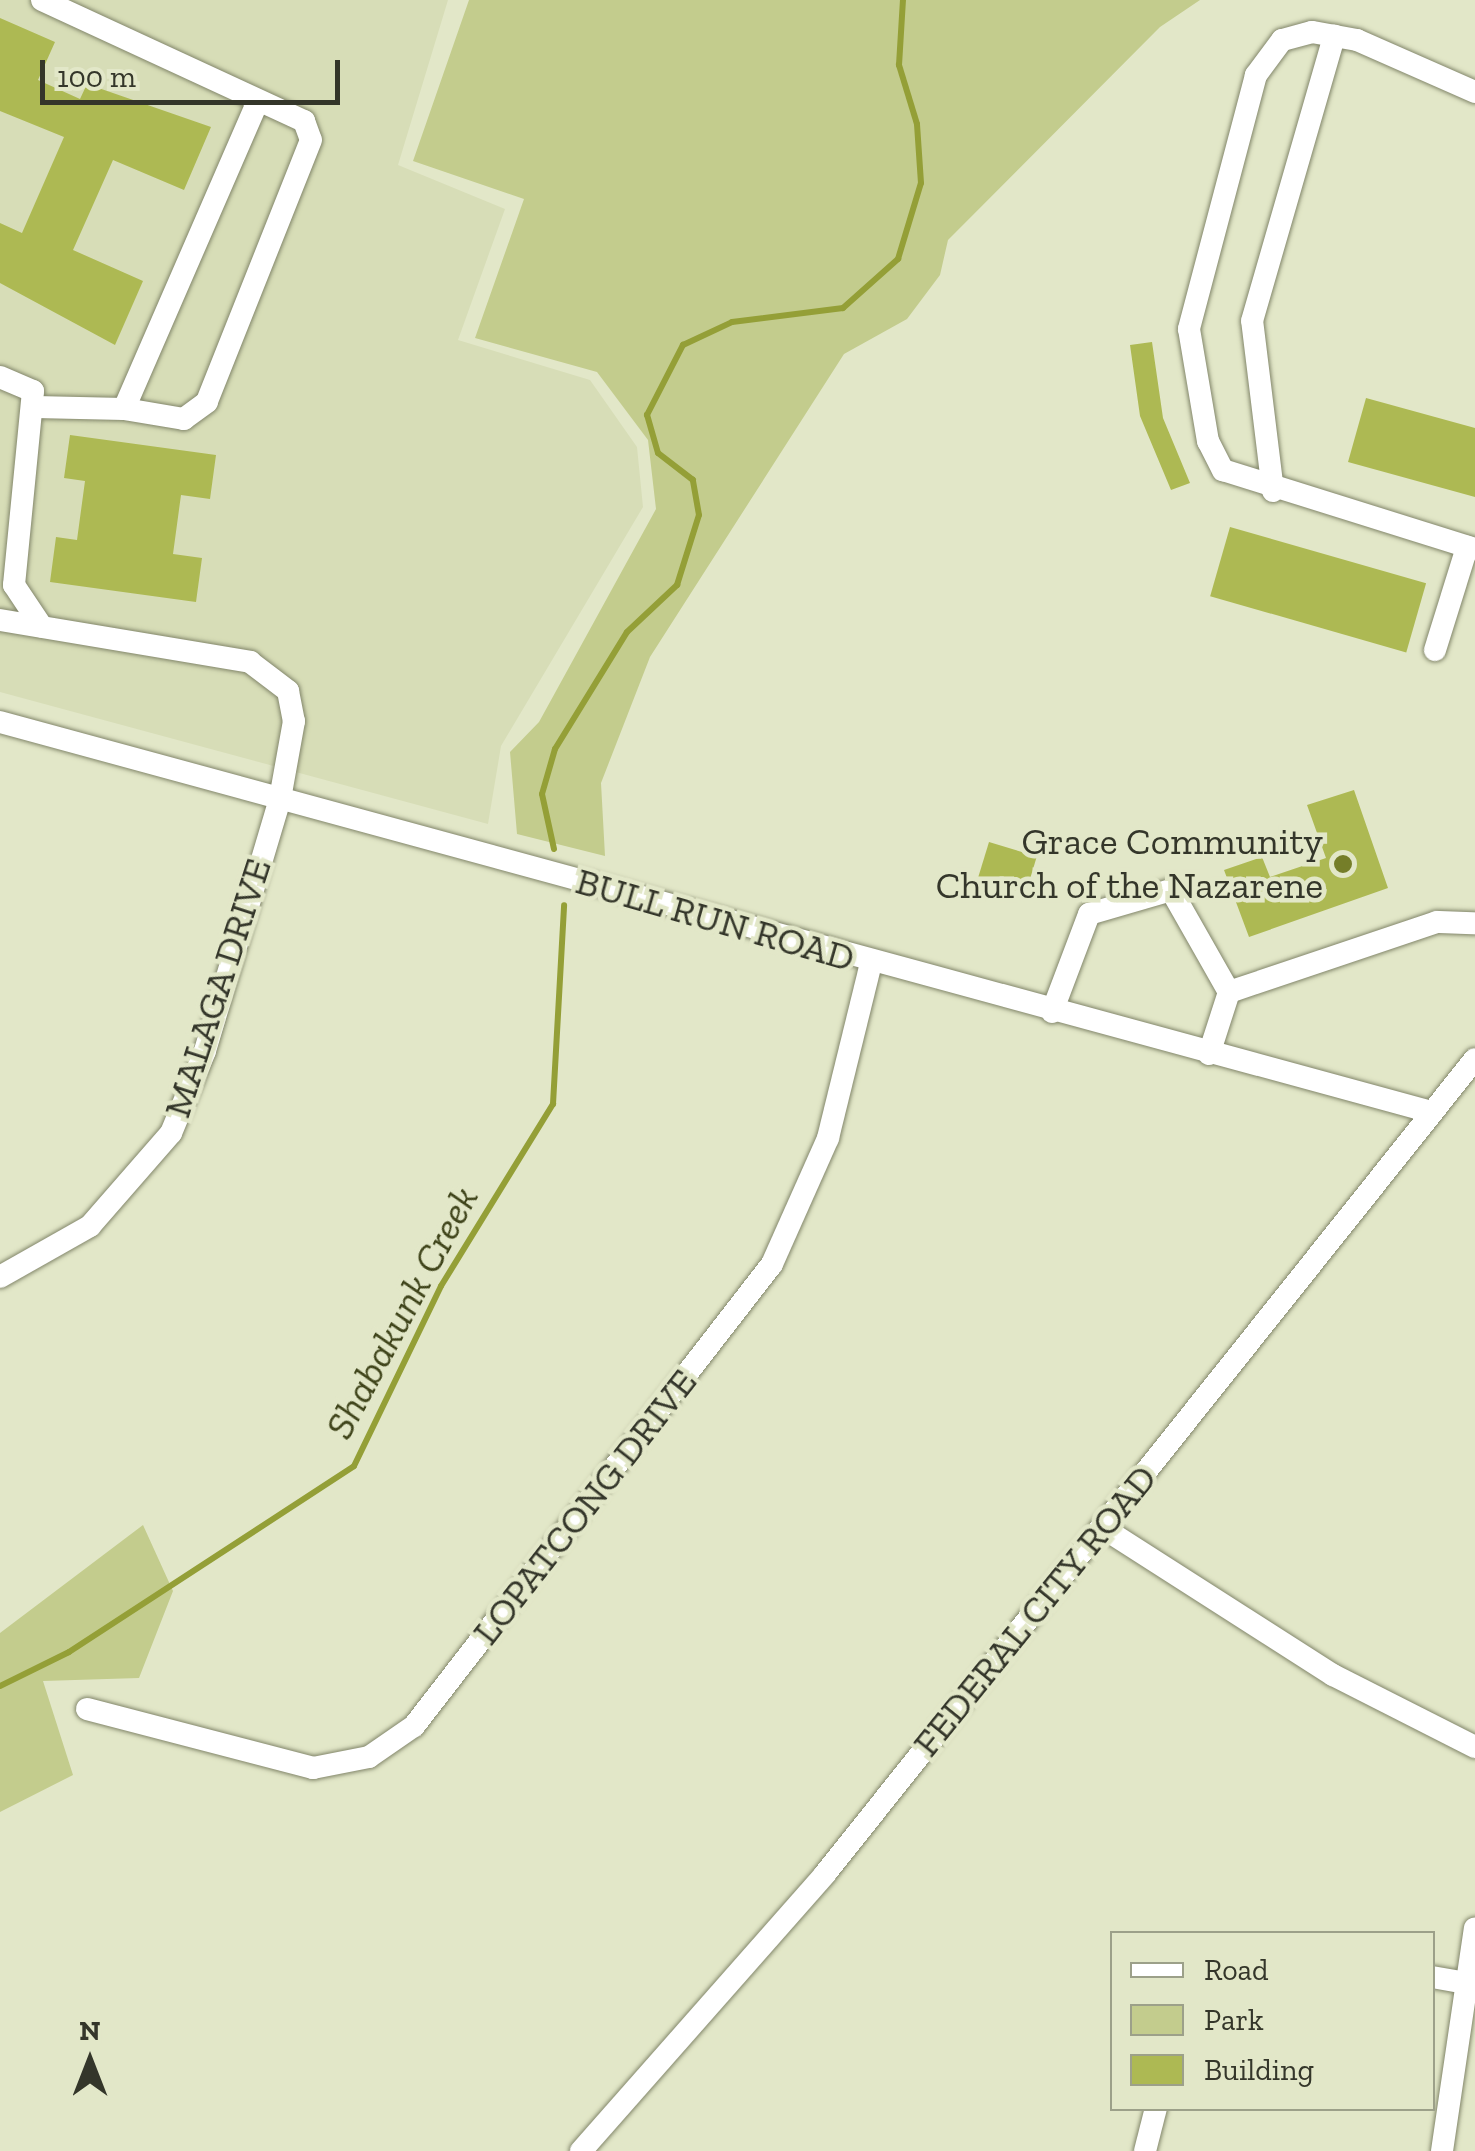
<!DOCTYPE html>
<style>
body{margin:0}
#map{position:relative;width:1475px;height:2151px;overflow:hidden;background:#e2e7c8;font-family:"Zilla Slab",serif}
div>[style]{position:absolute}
.built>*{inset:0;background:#d7ddb7}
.green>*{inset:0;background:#c3cc8d}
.stream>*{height:6px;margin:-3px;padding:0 3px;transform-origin:3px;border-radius:3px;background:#949f37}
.building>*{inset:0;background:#adb953;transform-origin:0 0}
.roads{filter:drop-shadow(0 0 2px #82866a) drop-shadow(0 0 2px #82866a)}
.minor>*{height:22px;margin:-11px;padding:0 11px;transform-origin:11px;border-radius:11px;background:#fff}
.dots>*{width:28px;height:28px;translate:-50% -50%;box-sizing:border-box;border:5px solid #e2e7c8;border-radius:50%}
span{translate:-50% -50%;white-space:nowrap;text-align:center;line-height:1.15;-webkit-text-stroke:9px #e2e7c8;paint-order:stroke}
.poi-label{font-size:38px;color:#34362a}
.right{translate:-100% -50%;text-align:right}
.street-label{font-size:38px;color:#34362a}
.water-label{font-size:40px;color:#3f441a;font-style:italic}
.legend{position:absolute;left:1110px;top:1931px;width:325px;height:180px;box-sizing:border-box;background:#e2e7c8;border:2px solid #9ca089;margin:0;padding:12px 18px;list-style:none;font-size:30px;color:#34362a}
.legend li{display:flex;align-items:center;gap:20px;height:50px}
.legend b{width:50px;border:2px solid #9ca089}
.north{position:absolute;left:40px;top:2011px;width:100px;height:100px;-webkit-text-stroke:8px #e2e7c8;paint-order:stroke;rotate:0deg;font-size:28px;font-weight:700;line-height:40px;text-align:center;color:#34362a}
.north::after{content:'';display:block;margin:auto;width:35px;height:45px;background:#34362a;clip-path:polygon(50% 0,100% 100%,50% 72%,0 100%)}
.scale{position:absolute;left:40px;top:60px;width:300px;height:45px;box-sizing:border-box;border:5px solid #34362a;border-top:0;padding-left:12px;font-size:30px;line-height:35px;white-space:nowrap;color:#34362a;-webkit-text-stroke:8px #e2e7c8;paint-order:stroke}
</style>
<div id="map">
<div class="built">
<i style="clip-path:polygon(0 0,448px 0,398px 165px,505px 209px,458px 340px,590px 380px,637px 447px,643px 507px,501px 746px,488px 824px,0 692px)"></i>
</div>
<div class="green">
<i style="clip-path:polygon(469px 0,1200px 0,1160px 27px,948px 240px,940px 275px,907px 319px,844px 354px,650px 657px,601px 783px,605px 856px,517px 834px,510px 752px,539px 722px,656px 509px,648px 440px,597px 372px,475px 338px,524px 199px,413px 161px)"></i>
<i style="clip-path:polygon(143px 1525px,173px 1591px,139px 1678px,43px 1681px,73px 1775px,0 1812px,0 1633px)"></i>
</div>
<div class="stream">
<i style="left:554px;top:849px;width:56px;rotate:-102.3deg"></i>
<i style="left:542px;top:794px;width:47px;rotate:-73.9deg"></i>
<i style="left:555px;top:749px;width:137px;rotate:-58.4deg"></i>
<i style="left:627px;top:632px;width:69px;rotate:-43.2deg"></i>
<i style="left:677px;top:585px;width:73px;rotate:-72.6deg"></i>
<i style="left:699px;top:515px;width:36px;rotate:-100deg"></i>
<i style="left:693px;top:480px;width:44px;rotate:-142.4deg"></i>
<i style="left:658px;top:453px;width:40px;rotate:-106deg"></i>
<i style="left:647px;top:415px;width:79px;rotate:-62.8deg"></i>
<i style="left:683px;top:345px;width:54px;rotate:-25.1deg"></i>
<i style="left:732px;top:322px;width:112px;rotate:-7.2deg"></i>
<i style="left:843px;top:308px;width:74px;rotate:-41.7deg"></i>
<i style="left:898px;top:259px;width:79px;rotate:-73.2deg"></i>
<i style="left:921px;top:183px;width:59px;rotate:-93.9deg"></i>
<i style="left:917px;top:124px;width:62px;rotate:-107deg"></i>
<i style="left:899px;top:65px;width:65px;rotate:-86.5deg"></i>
<i style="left:0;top:1686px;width:77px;rotate:-26.2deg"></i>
<i style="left:69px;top:1652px;width:340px;rotate:-33.1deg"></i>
<i style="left:354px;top:1466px;width:200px;rotate:-64.2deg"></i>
<i style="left:441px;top:1286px;width:214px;rotate:-58.4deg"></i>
<i style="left:553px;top:1104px;width:199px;rotate:-86.8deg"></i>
</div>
<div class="building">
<i style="clip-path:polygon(0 18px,55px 42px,38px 80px,80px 99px,87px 84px,211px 127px,184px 190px,113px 160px,73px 250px,143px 281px,115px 345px,0 283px,0 223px,22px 233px,64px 137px,0 111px)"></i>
<i style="clip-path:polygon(1152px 342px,1163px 418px,1190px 483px,1171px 490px,1140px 416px,1130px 345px)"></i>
<i style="clip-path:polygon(1366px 398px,1475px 428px,1475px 497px,1348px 462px)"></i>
<i style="clip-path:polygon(70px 435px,216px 455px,210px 499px,181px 495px,173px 554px,202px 558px,196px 602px,50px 582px,56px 537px,77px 540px,85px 481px,64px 478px)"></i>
<i style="left:1230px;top:527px;width:204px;height:72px;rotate:16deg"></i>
<i style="clip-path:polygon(1354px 790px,1388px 888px,1249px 937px,1224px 870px,1262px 857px,1270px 877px,1326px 858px,1307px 805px)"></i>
<i style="left:989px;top:842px;width:50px;height:39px;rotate:17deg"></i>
</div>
<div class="roads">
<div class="minor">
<i style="left:42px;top:0;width:289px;rotate:24.8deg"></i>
<i style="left:304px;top:121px;width:20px;rotate:70deg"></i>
<i style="left:311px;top:140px;width:282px;rotate:111.7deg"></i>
<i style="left:207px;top:402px;width:29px;rotate:144deg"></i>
<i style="left:184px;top:419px;width:61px;rotate:-170.5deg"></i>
<i style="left:124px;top:409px;width:336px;rotate:-66.5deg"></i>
<i style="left:1475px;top:92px;width:129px;rotate:-156.2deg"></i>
<i style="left:1357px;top:40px;width:46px;rotate:-169.9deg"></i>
<i style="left:1312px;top:32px;width:31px;rotate:165deg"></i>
<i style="left:1282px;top:40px;width:44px;rotate:126.6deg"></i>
<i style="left:1256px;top:75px;width:263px;rotate:104.8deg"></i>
<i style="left:1189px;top:329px;width:114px;rotate:80.4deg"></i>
<i style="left:1208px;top:441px;width:33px;rotate:63deg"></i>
<i style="left:1223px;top:470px;width:264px;rotate:17.4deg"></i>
<i style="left:0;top:377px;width:36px;rotate:23deg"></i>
<i style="left:33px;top:391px;width:195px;rotate:95.6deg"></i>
<i style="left:14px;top:585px;width:50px;rotate:56.3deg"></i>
<i style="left:35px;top:407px;width:89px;rotate:1.3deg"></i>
<i style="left:1273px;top:491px;width:171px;rotate:-97deg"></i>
<i style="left:1252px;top:321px;width:297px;rotate:-73.9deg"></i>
<i style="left:0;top:620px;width:254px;rotate:9.5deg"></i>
<i style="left:250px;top:662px;width:48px;rotate:37.3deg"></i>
<i style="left:288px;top:691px;width:31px;rotate:79deg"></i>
<i style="left:294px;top:721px;width:79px;rotate:100.2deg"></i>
<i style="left:280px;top:799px;width:263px;rotate:106.6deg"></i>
<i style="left:205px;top:1051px;width:89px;rotate:112.5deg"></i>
<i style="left:171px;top:1133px;width:123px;rotate:131.1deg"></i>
<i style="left:90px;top:1226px;width:103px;rotate:150.5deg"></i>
<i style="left:1435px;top:650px;width:108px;rotate:-72.7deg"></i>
<i style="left:0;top:722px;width:1483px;rotate:15.24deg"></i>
<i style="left:1052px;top:1012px;width:105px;rotate:-69.3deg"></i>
<i style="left:1089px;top:914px;width:85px;rotate:-16.3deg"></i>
<i style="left:1171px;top:890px;width:117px;rotate:60.4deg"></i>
<i style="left:1209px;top:1054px;width:65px;rotate:-72.1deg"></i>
<i style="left:1229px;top:992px;width:219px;rotate:-18.6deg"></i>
<i style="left:1437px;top:922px;width:38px;rotate:2deg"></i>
<i style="left:1103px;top:1528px;width:273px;rotate:32.6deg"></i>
<i style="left:1333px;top:1675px;width:159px;rotate:26.9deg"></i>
<i style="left:87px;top:1709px;width:234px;rotate:14.6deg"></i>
<i style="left:313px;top:1768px;width:57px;rotate:-11.1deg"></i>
<i style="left:369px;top:1757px;width:55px;rotate:-34.6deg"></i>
<i style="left:414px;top:1726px;width:584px;rotate:-52.23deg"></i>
<i style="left:772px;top:1264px;width:138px;rotate:-66deg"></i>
<i style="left:828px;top:1138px;width:180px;rotate:-76.2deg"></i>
<i style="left:1432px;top:1977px;width:34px;rotate:10deg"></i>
<i style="left:581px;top:2151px;width:369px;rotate:-48.6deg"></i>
<i style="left:825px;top:1874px;width:1042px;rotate:-51.43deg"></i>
<i style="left:1145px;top:2151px;width:44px;rotate:-75.7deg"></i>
<i style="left:1442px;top:2151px;width:225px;rotate:-81.6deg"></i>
</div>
</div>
<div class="dots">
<i style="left:1343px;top:864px;background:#757e29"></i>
</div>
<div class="poi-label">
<span class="right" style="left:1323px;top:864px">Grace Community<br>Church of the Nazarene</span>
</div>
<div class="street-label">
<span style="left:715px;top:920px;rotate:16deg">BULL RUN ROAD</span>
<span style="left:218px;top:988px;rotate:-72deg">MALAGA DRIVE</span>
<span style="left:585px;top:1507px;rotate:-52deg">LOPATCONG DRIVE</span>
<span style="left:1035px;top:1611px;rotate:-51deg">FEDERAL CITY ROAD</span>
</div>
<div class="water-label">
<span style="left:401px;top:1312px;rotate:-62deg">Shabakunk Creek</span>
</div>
<ul class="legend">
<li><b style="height:12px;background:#fff"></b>Road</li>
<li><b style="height:28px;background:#c3cc8d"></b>Park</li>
<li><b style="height:28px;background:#adb953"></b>Building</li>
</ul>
<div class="north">N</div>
<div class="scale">100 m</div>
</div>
